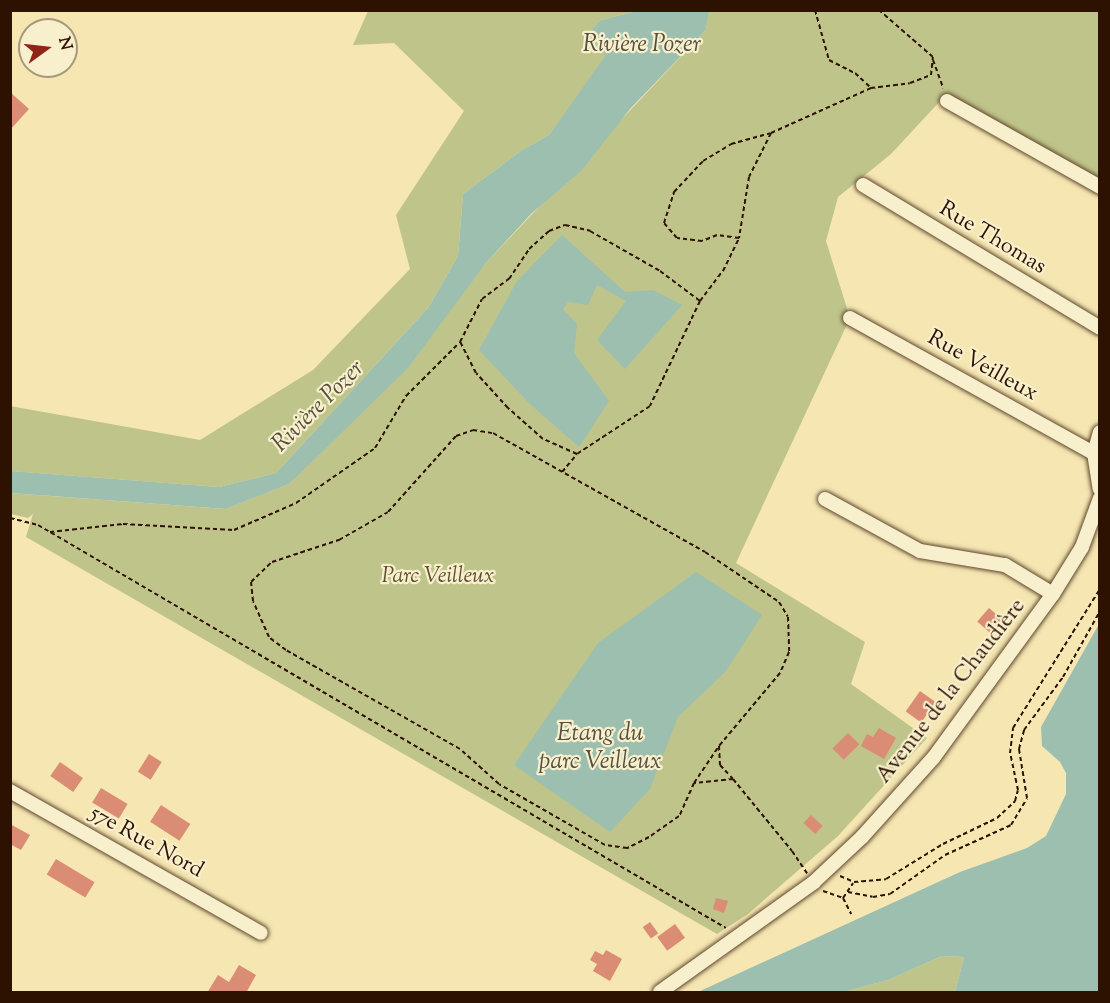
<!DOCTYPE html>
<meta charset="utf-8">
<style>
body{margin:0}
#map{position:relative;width:1110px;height:1003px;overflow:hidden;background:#f5e6b2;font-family:"Sorts Mill Goudy",serif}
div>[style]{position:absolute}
.green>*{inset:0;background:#bfc48a}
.water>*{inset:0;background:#9cbfb0}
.building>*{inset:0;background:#da8c75;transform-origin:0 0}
.path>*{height:2px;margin-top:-1px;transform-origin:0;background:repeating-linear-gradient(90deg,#2d1201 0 4.5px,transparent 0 7.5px)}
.roads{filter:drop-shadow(0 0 2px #5f472d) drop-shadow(0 0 2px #5f472d)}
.street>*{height:14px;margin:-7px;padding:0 7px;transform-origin:7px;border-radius:7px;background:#f8efcd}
span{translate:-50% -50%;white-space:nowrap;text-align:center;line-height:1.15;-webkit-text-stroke:4.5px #f8efcd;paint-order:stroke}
.street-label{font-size:22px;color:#2d1201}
.park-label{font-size:22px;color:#605031;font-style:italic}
.water-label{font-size:24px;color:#544f3e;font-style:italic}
.frame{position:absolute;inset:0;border:12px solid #2d1201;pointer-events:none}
.north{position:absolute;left:18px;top:18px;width:60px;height:60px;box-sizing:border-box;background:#f8efcd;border:2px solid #a7977b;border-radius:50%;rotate:75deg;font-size:16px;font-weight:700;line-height:24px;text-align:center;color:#2d1201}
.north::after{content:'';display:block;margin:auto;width:21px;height:27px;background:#8f2418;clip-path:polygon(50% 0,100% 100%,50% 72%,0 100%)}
</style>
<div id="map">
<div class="green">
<i style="clip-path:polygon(368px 11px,637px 11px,601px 20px,590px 33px,607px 55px,549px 135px,522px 150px,463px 194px,458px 256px,428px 308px,276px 473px,219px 487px,10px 471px,10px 406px,200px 440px,313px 370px,410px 269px,396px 215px,464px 111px,394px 43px,353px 45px)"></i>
<i style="clip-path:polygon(706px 11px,1099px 11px,1099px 179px,942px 99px,891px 154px,838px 197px,826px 241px,850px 318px,736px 563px,865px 642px,851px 684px,927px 738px,838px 836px,748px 914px,717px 934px,26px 537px,33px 514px,28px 518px,11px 514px,10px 493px,226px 509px,289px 484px,485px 264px,705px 31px)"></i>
<i style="clip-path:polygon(942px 956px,964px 957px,955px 992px,844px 992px,888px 980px)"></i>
</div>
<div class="water">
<i style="clip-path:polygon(637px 11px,709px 11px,705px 31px,630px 109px,581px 171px,532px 213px,485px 264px,408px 368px,289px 484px,226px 509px,11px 493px,11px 471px,219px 487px,276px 473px,428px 308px,458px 256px,463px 194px,522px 150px,549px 135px,606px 55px,589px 33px,601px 20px)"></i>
<i style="clip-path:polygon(562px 235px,625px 292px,653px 290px,682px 305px,625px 369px,597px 340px,626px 301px,597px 285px,588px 305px,568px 302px,563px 309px,577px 324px,574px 353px,609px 401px,579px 447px,530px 404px,479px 350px,517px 281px)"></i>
<i style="clip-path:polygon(696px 572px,762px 615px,726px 671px,678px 717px,650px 789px,610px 832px,514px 765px,598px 643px)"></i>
<i style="clip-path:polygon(1099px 624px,1099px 992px,955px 992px,964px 957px,942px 956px,888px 980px,844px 992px,698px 992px,960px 872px,1027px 848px,1046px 836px,1066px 794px,1066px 773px,1060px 762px,1042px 746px,1041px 727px)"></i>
</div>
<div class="building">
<i style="clip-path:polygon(10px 92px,29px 109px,10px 130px)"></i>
<i style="left:989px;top:608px;width:20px;height:18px;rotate:41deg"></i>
<i style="left:920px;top:691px;width:19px;height:25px;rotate:35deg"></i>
<i style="clip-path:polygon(879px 728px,896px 738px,884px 759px,861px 746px,867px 734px,873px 737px)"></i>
<i style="left:848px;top:733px;width:16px;height:22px;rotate:45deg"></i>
<i style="left:149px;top:754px;width:15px;height:21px;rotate:32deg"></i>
<i style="left:60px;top:762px;width:28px;height:17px;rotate:35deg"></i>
<i style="left:101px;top:788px;width:31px;height:17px;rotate:31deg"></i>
<i style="left:161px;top:805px;width:35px;height:20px;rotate:33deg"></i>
<i style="left:811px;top:815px;width:16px;height:11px;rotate:43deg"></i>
<i style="clip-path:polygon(10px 824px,30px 835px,21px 850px,10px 844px)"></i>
<i style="left:56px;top:859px;width:45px;height:18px;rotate:31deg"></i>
<i style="clip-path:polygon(716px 898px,728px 901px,724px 913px,713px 909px)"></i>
<i style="left:650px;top:922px;width:14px;height:9px;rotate:54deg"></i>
<i style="left:675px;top:924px;width:17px;height:22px;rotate:54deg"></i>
<i style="clip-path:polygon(606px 950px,622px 959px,610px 981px,593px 971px,597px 964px,590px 960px,595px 951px,603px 955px)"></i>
<i style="clip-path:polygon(239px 965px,256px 975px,246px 993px,207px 993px,218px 975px,229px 982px)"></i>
</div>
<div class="path">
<i style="left:815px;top:10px;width:52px;rotate:74.4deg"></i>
<i style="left:829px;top:60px;width:29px;rotate:27deg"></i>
<i style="left:855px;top:73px;width:22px;rotate:43deg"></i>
<i style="left:933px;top:60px;width:30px;rotate:70deg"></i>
<i style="left:771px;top:133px;width:110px;rotate:-24.2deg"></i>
<i style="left:871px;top:88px;width:39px;rotate:-7deg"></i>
<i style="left:910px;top:83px;width:22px;rotate:-21deg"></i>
<i style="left:931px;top:75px;width:18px;rotate:-84deg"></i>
<i style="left:933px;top:57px;width:72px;rotate:-139deg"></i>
<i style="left:700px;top:301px;width:38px;rotate:-53deg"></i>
<i style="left:723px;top:271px;width:37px;rotate:-64deg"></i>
<i style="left:739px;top:238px;width:22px;rotate:-172deg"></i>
<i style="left:717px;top:235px;width:16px;rotate:158deg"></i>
<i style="left:702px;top:241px;width:25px;rotate:-173deg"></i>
<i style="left:677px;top:238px;width:20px;rotate:-131deg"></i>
<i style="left:664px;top:223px;width:33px;rotate:-72deg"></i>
<i style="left:674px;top:192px;width:42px;rotate:-46.9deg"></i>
<i style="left:703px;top:161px;width:33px;rotate:-31deg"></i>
<i style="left:731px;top:144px;width:41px;rotate:-15.4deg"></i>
<i style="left:771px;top:133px;width:49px;rotate:116.6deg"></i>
<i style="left:749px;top:177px;width:62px;rotate:99.3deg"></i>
<i style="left:562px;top:472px;width:23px;rotate:-50deg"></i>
<i style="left:577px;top:454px;width:37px;rotate:-156deg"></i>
<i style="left:543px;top:439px;width:47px;rotate:-138.5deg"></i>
<i style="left:508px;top:408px;width:47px;rotate:-132.4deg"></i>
<i style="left:476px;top:373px;width:35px;rotate:-117deg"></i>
<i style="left:460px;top:342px;width:48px;rotate:-62.9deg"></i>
<i style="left:482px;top:299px;width:34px;rotate:-37deg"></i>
<i style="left:509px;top:279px;width:36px;rotate:-56deg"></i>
<i style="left:529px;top:249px;width:27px;rotate:-42deg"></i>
<i style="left:549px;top:231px;width:17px;rotate:-21deg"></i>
<i style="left:565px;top:225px;width:26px;rotate:13deg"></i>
<i style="left:590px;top:231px;width:81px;rotate:29.7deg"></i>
<i style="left:660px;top:271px;width:50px;rotate:36.9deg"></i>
<i style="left:700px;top:301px;width:116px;rotate:115.5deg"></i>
<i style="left:650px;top:406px;width:87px;rotate:146.7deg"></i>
<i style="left:10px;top:518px;width:29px;rotate:14deg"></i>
<i style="left:38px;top:525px;width:797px;rotate:30.36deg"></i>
<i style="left:50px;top:532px;width:73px;rotate:-6.3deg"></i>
<i style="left:123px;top:524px;width:111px;rotate:3.1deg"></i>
<i style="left:234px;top:530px;width:68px;rotate:-23.5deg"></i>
<i style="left:296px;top:503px;width:96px;rotate:-34.8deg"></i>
<i style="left:375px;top:448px;width:61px;rotate:-59.2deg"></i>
<i style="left:406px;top:396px;width:76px;rotate:-45deg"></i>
<i style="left:733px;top:779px;width:39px;rotate:174deg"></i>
<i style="left:694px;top:783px;width:36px;rotate:114deg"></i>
<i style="left:679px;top:816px;width:37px;rotate:145deg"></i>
<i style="left:649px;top:837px;width:25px;rotate:153deg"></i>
<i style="left:627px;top:848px;width:22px;rotate:-172deg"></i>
<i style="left:605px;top:845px;width:122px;rotate:-150.1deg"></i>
<i style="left:499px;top:784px;width:52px;rotate:-138.1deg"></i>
<i style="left:460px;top:749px;width:200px;rotate:-150.4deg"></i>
<i style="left:286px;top:650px;width:21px;rotate:-143deg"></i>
<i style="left:269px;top:637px;width:39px;rotate:-114deg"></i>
<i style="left:253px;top:601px;width:19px;rotate:-96deg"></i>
<i style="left:251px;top:582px;width:29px;rotate:-44deg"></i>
<i style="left:272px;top:562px;width:71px;rotate:-18.2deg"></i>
<i style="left:339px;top:540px;width:56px;rotate:-29.7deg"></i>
<i style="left:388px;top:512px;width:102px;rotate:-48.2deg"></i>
<i style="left:456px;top:436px;width:18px;rotate:-19deg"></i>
<i style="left:473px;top:430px;width:20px;rotate:9deg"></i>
<i style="left:493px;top:433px;width:243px;rotate:29.3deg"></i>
<i style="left:705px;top:552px;width:89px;rotate:34deg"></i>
<i style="left:779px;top:602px;width:17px;rotate:59deg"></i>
<i style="left:788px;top:617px;width:35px;rotate:88deg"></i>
<i style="left:789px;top:652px;width:23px;rotate:113deg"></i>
<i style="left:780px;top:673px;width:95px;rotate:129.9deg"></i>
<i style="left:719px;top:746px;width:19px;rotate:87deg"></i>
<i style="left:720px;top:765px;width:19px;rotate:47deg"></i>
<i style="left:733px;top:779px;width:93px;rotate:50.7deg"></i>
<i style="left:792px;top:851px;width:27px;rotate:56deg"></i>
<i style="left:694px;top:783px;width:45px;rotate:-56deg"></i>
<i style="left:840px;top:876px;width:15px;rotate:23deg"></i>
<i style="left:854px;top:882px;width:32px;rotate:-5deg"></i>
<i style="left:886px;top:879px;width:67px;rotate:-31.6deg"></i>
<i style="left:943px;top:844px;width:60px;rotate:-25.7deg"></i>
<i style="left:997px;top:818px;width:25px;rotate:-43deg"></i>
<i style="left:1015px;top:801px;width:11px;rotate:-75deg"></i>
<i style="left:1018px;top:790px;width:38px;rotate:-102deg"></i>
<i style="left:1010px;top:753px;width:25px;rotate:-83deg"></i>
<i style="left:1013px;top:728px;width:164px;rotate:-58deg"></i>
<i style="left:823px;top:891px;width:21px;rotate:19deg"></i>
<i style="left:843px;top:898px;width:18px;rotate:63deg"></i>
<i style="left:848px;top:892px;width:25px;rotate:11deg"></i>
<i style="left:873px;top:897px;width:17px;rotate:-10deg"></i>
<i style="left:890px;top:894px;width:67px;rotate:-35.3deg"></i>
<i style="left:945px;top:855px;width:72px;rotate:-24.4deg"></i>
<i style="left:1011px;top:825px;width:31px;rotate:-59deg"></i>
<i style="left:1027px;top:798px;width:50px;rotate:-99.3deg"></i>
<i style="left:1019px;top:749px;width:20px;rotate:-75deg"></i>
<i style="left:1024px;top:730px;width:66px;rotate:-53.7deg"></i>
<i style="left:1063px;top:677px;width:76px;rotate:-60.7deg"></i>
<i style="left:843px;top:898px;width:18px;rotate:-56deg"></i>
</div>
<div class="roads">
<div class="street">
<i style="left:947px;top:101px;width:176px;rotate:29.3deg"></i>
<i style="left:863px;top:185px;width:277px;rotate:31.1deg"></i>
<i style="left:850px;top:318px;width:279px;rotate:29deg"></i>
<i style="left:1100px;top:432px;width:22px;rotate:106deg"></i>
<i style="left:1094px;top:453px;width:36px;rotate:81deg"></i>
<i style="left:825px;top:499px;width:108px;rotate:28.7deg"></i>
<i style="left:920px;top:551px;width:86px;rotate:9.4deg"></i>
<i style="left:1005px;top:565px;width:56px;rotate:31.1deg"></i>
<i style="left:10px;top:791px;width:288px;rotate:29.5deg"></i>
<i style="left:660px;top:992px;width:189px;rotate:-35.5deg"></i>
<i style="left:814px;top:882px;width:66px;rotate:-43.2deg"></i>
<i style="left:862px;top:837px;width:108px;rotate:-48deg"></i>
<i style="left:934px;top:757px;width:202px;rotate:-53.9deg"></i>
<i style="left:1053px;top:594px;width:55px;rotate:-58.3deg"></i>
<i style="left:1082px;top:547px;width:52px;rotate:-69.8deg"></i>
</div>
</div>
<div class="street-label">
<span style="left:992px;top:239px;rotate:31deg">Rue Thomas</span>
<span style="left:982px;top:367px;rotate:29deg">Rue Veilleux</span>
<span style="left:952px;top:692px;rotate:-52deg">Avenue de la Chaudière</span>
<span style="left:146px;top:843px;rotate:29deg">57e Rue Nord</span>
</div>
<div class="park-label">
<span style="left:438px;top:578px">Parc Veilleux</span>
</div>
<div class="water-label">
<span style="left:642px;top:46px">Rivière Pozer</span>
<span style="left:319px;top:407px;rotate:-45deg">Rivière Pozer</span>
<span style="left:600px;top:749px">Etang du<br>parc Veilleux</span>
</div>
<div class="frame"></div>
<div class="north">N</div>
</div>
